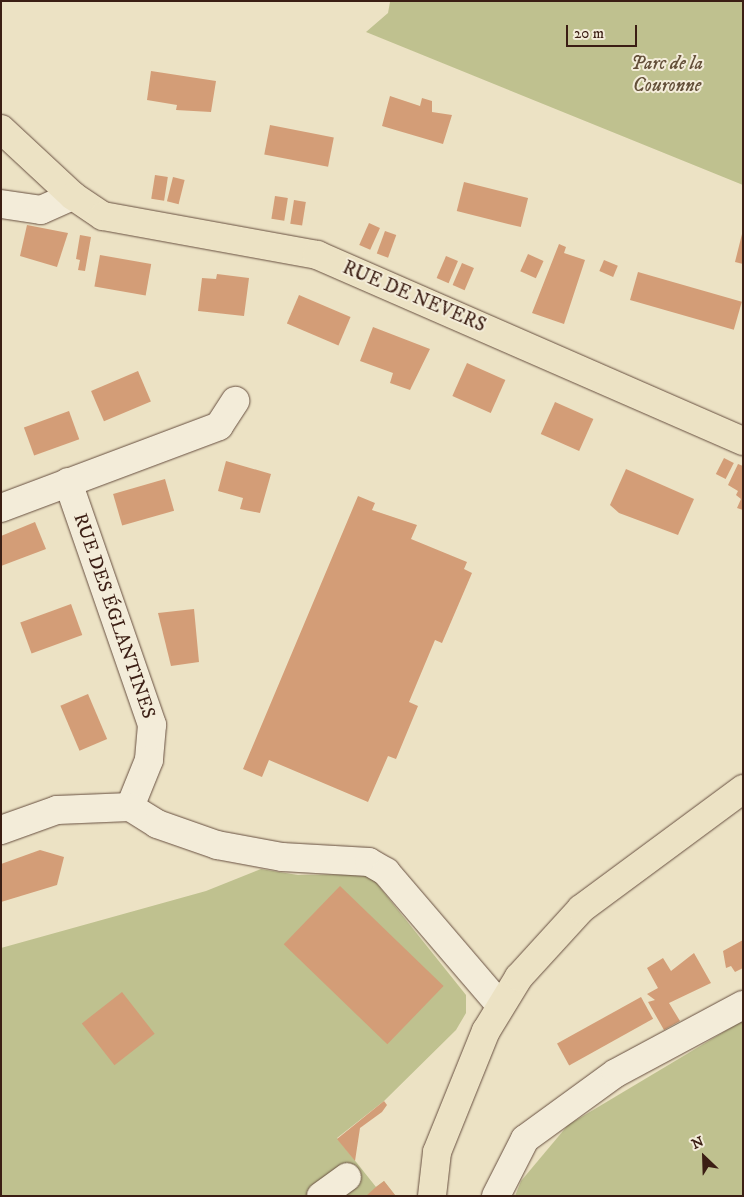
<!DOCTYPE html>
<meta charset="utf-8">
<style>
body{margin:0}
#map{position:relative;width:744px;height:1197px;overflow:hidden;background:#ece2c4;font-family:"IM FELL DW Pica",serif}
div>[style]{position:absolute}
.green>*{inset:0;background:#bfc18f}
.building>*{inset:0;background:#d39d77;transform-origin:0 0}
.roads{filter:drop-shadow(0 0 1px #674f40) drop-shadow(0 0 1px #674f40)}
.minor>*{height:28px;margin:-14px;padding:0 14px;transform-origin:14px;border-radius:14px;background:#f3ecd9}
.major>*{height:28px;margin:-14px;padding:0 14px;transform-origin:14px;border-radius:14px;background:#ece2c4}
span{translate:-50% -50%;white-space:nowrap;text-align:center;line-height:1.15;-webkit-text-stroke:4px #f3ecd9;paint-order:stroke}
.park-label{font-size:19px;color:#634f39;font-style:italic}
.street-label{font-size:19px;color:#3b1e14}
.frame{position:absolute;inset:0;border:2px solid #3b1e14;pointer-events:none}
.north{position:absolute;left:679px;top:1132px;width:50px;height:50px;-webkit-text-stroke:4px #f3ecd9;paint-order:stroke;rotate:336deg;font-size:14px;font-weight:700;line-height:20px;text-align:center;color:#3b1e14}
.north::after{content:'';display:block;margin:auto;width:18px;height:22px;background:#3b1e14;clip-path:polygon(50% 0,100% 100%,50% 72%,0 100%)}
.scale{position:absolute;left:566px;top:25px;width:71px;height:22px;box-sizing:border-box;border:2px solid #3b1e14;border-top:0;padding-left:6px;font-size:15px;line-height:18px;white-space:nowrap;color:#3b1e14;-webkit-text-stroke:4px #f3ecd9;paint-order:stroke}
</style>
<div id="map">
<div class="green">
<i style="clip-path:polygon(397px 1px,743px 1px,743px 185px,366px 32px,388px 13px,390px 2px)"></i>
<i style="clip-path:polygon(261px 869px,298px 875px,364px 874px,374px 880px,466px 995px,466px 1013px,456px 1030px,384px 1101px,337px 1138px,376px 1187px,384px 1181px,395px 1195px,1px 1196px,1px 948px,206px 891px)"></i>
<i style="clip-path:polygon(742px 1021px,743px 1196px,515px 1196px,521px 1181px,568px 1125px)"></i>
</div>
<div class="building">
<i style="clip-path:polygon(151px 71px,216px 81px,211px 112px,176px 110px,177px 105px,147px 100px)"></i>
<i style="clip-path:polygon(390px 96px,420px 106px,422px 98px,432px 101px,432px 112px,452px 115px,443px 144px,382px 126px)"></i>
<i style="left:270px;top:125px;width:65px;height:30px;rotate:11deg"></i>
<i style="left:155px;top:175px;width:13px;height:24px;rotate:9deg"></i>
<i style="left:173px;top:177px;width:12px;height:25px;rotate:14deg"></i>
<i style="left:464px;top:182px;width:66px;height:30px;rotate:14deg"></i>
<i style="left:275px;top:196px;width:13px;height:23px;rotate:9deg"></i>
<i style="left:294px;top:200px;width:12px;height:24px;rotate:9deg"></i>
<i style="left:369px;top:223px;width:12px;height:24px;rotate:24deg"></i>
<i style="clip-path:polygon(27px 225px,68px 233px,57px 267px,20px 256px)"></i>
<i style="left:385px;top:231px;width:12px;height:24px;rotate:20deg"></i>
<i style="clip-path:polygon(742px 234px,743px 234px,743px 264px,735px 262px)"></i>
<i style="clip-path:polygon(80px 235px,91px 237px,85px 271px,78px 270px,80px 260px,76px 259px)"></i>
<i style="clip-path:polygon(559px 244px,566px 247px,564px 253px,585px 260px,564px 324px,532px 313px)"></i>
<i style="left:528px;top:254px;width:17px;height:19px;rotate:24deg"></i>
<i style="left:100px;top:255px;width:52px;height:32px;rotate:10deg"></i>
<i style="left:446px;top:256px;width:13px;height:24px;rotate:23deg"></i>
<i style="left:604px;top:260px;width:15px;height:12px;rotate:23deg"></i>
<i style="left:462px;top:263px;width:13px;height:24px;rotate:23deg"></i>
<i style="left:638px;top:272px;width:108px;height:29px;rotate:16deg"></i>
<i style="clip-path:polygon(217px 274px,249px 278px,244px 316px,198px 311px,202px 278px,216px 279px)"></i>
<i style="left:299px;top:295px;width:56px;height:31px;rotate:23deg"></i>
<i style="clip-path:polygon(373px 327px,430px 349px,410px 390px,390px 383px,393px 373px,360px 361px)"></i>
<i style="left:467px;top:363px;width:42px;height:36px;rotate:24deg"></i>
<i style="left:138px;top:371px;width:33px;height:51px;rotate:67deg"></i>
<i style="left:555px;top:402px;width:42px;height:35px;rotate:24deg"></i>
<i style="left:69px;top:411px;width:30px;height:48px;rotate:70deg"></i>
<i style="left:724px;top:458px;width:11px;height:18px;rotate:27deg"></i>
<i style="clip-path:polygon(226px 461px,271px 474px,260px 513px,240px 509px,243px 498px,218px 491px)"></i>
<i style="clip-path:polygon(738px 464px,743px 466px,743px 510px,737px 508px,741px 499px,736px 495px,738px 491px,728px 485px)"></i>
<i style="clip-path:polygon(626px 469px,694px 499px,678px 535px,619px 513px,610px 505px)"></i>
<i style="left:165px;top:479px;width:33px;height:54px;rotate:74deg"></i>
<i style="clip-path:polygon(358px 496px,375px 503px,372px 510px,417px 525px,411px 539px,467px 562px,464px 569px,472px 573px,442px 643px,435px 640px,409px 702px,418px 706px,396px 759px,388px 756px,368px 802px,269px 760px,262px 777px,243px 769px)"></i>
<i style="clip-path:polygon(35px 522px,46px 549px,1px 566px,1px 536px)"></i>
<i style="left:71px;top:604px;width:33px;height:54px;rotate:70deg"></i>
<i style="clip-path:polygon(194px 609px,199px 662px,171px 666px,158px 613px)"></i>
<i style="left:88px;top:694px;width:49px;height:30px;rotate:67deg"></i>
<i style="clip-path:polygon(40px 850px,64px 857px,57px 885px,1px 902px,1px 864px)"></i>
<i style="left:340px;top:886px;width:144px;height:81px;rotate:44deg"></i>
<i style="clip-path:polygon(743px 940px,743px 968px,735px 972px,731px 966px,726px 968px,723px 951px)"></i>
<i style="clip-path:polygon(694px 953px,711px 983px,669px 1003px,680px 1021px,664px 1030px,648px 1002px,655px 1000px,647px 994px,658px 988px,647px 968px,663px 958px,671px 971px)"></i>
<i style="left:122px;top:992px;width:53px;height:51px;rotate:52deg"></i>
<i style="left:641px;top:997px;width:25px;height:96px;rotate:61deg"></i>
<i style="clip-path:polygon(384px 1101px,387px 1105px,382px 1112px,360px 1128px,355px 1161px,337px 1139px)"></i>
<i style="clip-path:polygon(384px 1181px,395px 1195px,366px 1196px,376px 1187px)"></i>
</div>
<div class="roads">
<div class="minor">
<i style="left:1px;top:204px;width:40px;rotate:8.5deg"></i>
<i style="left:41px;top:210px;width:35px;rotate:-24deg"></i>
<i style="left:68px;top:482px;width:257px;rotate:70.9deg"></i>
<i style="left:152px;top:725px;width:35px;rotate:95deg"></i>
<i style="left:149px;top:760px;width:51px;rotate:112deg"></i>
<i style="left:1px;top:508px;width:233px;rotate:-20.6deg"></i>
<i style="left:219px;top:426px;width:30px;rotate:-57deg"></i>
<i style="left:1px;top:830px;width:59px;rotate:-19.7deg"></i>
<i style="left:57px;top:810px;width:73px;rotate:-2.4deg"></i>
<i style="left:130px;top:807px;width:32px;rotate:32deg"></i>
<i style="left:157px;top:824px;width:64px;rotate:19.3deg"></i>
<i style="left:217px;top:845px;width:66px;rotate:10.5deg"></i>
<i style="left:282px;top:857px;width:87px;rotate:3.3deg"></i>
<i style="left:369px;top:862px;width:20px;rotate:30deg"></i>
<i style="left:386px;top:872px;width:174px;rotate:49.4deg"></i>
<i style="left:321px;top:1196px;width:32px;rotate:-36deg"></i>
<i style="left:496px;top:1196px;width:64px;rotate:-63deg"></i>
<i style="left:525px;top:1139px;width:112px;rotate:-36deg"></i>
<i style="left:616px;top:1073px;width:144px;rotate:-28.2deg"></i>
</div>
<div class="major">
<i style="left:1px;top:129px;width:98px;rotate:42.9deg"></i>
<i style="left:73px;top:196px;width:36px;rotate:34deg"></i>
<i style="left:103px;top:216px;width:218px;rotate:10.3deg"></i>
<i style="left:317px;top:255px;width:465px;rotate:23.6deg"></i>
<i style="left:432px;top:1196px;width:44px;rotate:-83.5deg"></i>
<i style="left:437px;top:1152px;width:131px;rotate:-68deg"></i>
<i style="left:486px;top:1031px;width:63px;rotate:-58.6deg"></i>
<i style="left:519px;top:977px;width:92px;rotate:-47.6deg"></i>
<i style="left:581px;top:909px;width:202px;rotate:-36.5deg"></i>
</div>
</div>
<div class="park-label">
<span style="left:667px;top:75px">Parc de la<br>Couronne</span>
</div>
<div class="street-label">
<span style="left:414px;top:297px;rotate:23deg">RUE DE NEVERS</span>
<span style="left:114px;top:616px;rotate:71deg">RUE DES ÉGLANTINES</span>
</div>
<div class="frame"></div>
<div class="north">N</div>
<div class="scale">20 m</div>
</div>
